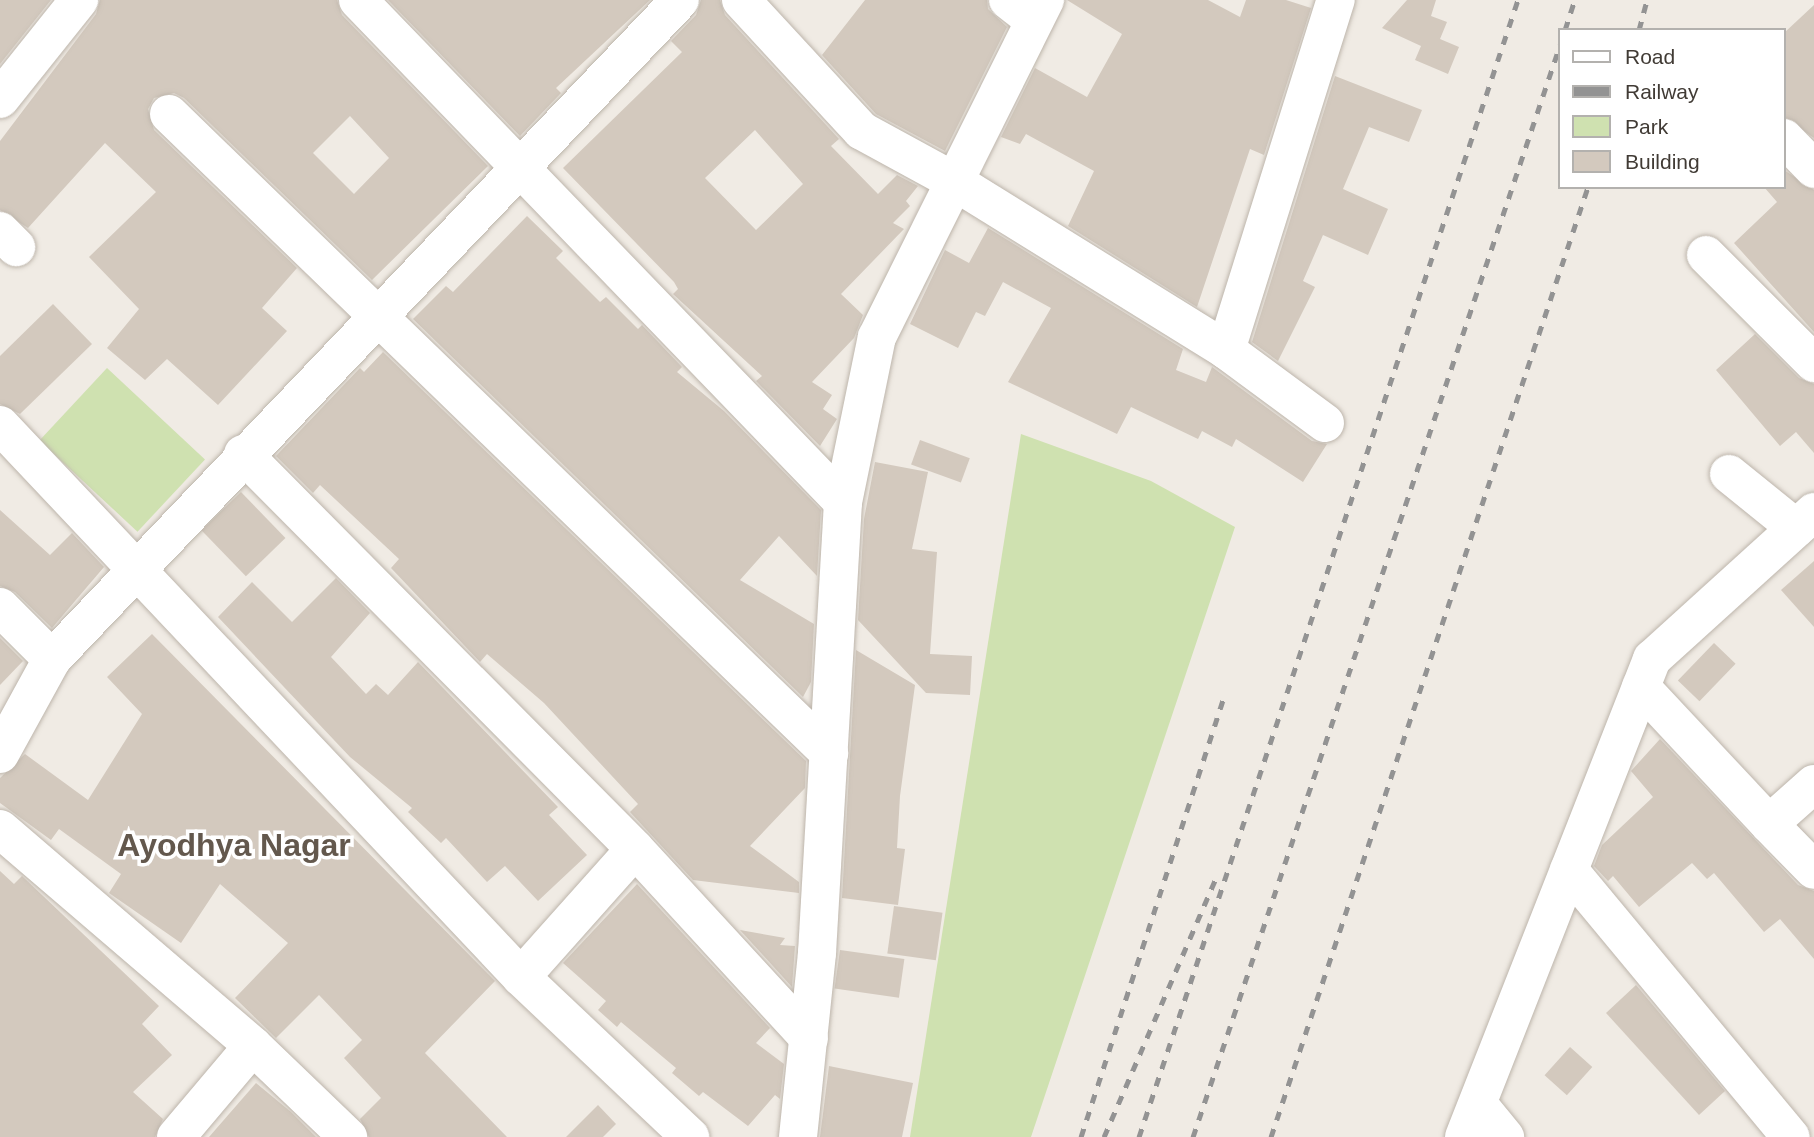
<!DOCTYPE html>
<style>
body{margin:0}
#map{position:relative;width:1814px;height:1137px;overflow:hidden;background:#f0ebe4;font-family:Helvetica,sans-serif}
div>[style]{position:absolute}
.green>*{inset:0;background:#cfe1b0;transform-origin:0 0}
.building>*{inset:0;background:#d3c9be;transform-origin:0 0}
.roads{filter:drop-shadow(0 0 2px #bdb5ab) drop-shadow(0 0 2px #bdb5ab)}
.minor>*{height:38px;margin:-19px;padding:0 19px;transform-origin:19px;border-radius:19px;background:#fff}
.tertiary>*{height:38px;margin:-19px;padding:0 19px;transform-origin:19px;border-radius:19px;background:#fff}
.rail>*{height:5px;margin-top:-2.5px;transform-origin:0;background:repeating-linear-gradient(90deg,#939393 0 9px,transparent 0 18px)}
span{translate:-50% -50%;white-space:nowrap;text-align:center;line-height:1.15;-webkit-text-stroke:7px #fff;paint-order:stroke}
.district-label{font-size:32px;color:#63584d;font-weight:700}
.legend{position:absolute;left:1558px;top:28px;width:228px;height:161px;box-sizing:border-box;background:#fff;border:2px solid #b3b1ae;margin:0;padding:9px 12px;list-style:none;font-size:21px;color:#413b35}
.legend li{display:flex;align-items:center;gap:14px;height:35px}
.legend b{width:35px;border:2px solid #b3b1ae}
</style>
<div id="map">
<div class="green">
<i style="left:107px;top:368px;width:134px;height:99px;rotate:43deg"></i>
<i style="clip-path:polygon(1021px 434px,1151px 481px,1235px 527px,1031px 1137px,910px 1137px)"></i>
</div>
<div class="building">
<i style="clip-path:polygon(0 0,51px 0,0 64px)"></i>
<i style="clip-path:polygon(evenodd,100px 0,337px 0,342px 15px,488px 166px,372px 280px,184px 98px,174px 93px,154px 98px,148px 109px,154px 130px,297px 268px,262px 308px,287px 331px,218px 405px,167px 359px,145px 380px,107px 348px,139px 309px,89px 257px,156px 192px,105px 143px,28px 228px,0 210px,0 141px,96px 14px,100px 0,350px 116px,389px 158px,354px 194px,313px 153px,350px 116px)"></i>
<i style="clip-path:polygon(388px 0,650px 0,556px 88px,561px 93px,520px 136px)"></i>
<i style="clip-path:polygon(evenodd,701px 0,720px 0,725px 15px,839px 139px,831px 146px,878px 194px,897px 175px,918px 186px,906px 201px,910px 206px,893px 223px,904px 229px,841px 294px,863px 315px,854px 338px,812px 382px,832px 395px,823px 409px,837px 419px,820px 446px,756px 381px,762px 376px,673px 294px,678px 289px,674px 282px,563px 168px,682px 52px,671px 41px,696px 15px,701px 0,755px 130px,803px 184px,756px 230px,705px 178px,755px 130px)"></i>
<i style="clip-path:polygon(865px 0,987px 0,988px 9px,1007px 27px,945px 151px,876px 114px,822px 55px)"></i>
<i style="clip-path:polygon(1067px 0,1208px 0,1240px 17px,1246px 0,1286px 0,1311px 8px,1264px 155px,1250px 149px,1197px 307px,1068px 226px,1094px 171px,1026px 134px,1020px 144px,1001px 137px,1035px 68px,1087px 97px,1122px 34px)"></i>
<i style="clip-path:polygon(1407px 0,1436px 0,1431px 16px,1447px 22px,1440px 39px,1459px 47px,1448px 74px,1415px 60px,1421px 46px,1382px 28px)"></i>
<i style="clip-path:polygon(1814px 5px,1814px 138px,1784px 117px,1784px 33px)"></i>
<i style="clip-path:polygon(1335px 76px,1422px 110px,1409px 142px,1369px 127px,1343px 189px,1388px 209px,1368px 255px,1323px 235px,1303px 281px,1315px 287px,1278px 361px,1252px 342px)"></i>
<i style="clip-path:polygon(1784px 170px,1814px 190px,1814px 332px,1734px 243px,1777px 202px,1764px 187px,1784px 187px)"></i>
<i style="clip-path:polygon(527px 216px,563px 251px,556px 258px,600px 302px,606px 297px,638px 329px,642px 325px,682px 367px,677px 372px,724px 411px,821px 510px,817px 576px,779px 536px,740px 580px,814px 624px,811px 682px,803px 697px,413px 319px,446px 286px,453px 292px)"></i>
<i style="clip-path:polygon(988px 228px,1183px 349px,1176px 370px,1206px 382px,1212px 367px,1312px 441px,1327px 444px,1303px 482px,1236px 439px,1232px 447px,1202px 431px,1198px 439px,1131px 407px,1117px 434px,1008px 382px,1051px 308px,1003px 282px,985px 316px,976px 312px,958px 348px,910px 324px,945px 250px,969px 263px)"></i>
<i style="clip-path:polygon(53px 304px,92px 344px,20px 414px,0 404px,0 356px)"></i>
<i style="clip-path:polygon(1755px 334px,1799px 378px,1814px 384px,1814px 453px,1796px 432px,1780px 446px,1716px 370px)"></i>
<i style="clip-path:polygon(383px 352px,806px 761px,805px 788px,750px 846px,799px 882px,799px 893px,693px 880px,630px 812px,638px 804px,544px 703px,487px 654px,480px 662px,391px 568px,399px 559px,320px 485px,313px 493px,276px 456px,360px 368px,364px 372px)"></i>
<i style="left:920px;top:440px;width:53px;height:26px;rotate:20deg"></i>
<i style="clip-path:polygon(875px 462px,928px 472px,912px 549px,937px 552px,930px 654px,972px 656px,970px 695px,926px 693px,858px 620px,864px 519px)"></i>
<i style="left:241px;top:492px;width:64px;height:55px;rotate:46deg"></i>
<i style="clip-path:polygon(0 510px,50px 555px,72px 533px,104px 567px,52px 628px,15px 592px,0 586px)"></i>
<i style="clip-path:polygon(1814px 561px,1814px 627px,1781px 590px)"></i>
<i style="clip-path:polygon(336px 578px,370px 613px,331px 657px,366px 694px,376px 684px,388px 695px,418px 662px,558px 807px,549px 815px,587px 855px,538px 901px,505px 866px,487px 882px,446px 838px,441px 843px,408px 812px,412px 808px,350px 757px,218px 617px,252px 582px,292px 622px)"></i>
<i style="clip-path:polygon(152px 634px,495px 981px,425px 1053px,507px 1137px,369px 1137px,360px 1119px,381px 1098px,344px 1058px,362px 1040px,319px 995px,276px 1038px,235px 998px,288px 943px,220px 884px,181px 943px,109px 893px,121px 874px,59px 829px,51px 840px,0 803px,0 778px,25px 754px,88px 800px,142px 714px,107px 677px)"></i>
<i style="clip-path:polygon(0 638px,23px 661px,0 685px)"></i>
<i style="left:1714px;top:643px;width:30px;height:52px;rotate:44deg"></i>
<i style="clip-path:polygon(856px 650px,915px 685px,900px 796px,897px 848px,905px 849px,898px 905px,842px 898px)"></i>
<i style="clip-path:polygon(1660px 739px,1798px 885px,1814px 891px,1814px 959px,1780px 919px,1764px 932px,1714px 873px,1707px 879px,1692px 863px,1639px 907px,1613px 876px,1608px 881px,1594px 866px,1602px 845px,1653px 797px,1631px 771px)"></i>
<i style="clip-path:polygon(0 871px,14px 884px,22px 876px,159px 1006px,142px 1024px,172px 1055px,133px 1092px,163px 1119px,155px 1137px,0 1137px)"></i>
<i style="clip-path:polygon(637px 884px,770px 1028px,756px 1043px,784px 1064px,780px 1099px,775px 1095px,748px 1126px,703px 1092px,699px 1096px,672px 1073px,676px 1068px,621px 1022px,617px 1027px,598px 1010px,606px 1001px,563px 963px)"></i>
<i style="left:894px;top:906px;width:49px;height:48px;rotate:8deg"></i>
<i style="clip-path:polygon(740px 930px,785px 938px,780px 945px,795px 946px,792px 987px)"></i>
<i style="left:840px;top:950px;width:65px;height:39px;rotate:8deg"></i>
<i style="clip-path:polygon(1636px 985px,1725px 1091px,1699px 1115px,1606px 1013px)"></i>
<i style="left:1570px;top:1047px;width:30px;height:38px;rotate:42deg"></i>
<i style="clip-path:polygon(829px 1066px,913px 1083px,902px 1137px,820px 1137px)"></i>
<i style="clip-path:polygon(256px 1083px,291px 1112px,316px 1137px,209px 1137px)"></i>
<i style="clip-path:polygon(598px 1105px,616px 1124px,603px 1137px,566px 1137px)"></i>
</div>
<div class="roads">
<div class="minor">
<i style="left:358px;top:0;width:698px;rotate:45.99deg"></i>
<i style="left:741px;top:0;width:178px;rotate:47.3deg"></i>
<i style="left:862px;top:131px;width:102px;rotate:28.6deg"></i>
<i style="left:952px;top:180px;width:322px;rotate:31.8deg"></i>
<i style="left:1226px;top:350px;width:123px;rotate:36.4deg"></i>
<i style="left:1008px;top:0;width:33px;rotate:38deg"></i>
<i style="left:0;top:99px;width:127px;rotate:-51.4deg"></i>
<i style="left:169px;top:114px;width:919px;rotate:44.07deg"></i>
<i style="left:1784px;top:138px;width:43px;rotate:45.9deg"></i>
<i style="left:0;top:231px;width:23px;rotate:45deg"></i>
<i style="left:1706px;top:255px;width:153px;rotate:45deg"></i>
<i style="left:1226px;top:350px;width:367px;rotate:-72.6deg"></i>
<i style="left:0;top:425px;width:759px;rotate:46.65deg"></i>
<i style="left:521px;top:977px;width:233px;rotate:43.4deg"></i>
<i style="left:243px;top:454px;width:556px;rotate:45.22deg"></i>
<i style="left:635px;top:849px;width:257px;rotate:47.4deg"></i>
<i style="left:1729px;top:474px;width:86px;rotate:38.9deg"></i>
<i style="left:0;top:607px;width:74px;rotate:45deg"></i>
<i style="left:1641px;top:687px;width:187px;rotate:46.9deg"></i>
<i style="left:0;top:754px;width:108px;rotate:-61.3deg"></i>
<i style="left:52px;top:659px;width:910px;rotate:-46.38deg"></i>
<i style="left:0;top:829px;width:333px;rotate:40.6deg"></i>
<i style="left:253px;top:1046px;width:132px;rotate:43.8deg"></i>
<i style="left:1569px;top:870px;width:347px;rotate:50.3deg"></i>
<i style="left:521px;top:977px;width:171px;rotate:-48.3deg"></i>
<i style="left:1478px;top:1104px;width:43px;rotate:50.7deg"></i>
<i style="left:176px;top:1137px;width:119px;rotate:-49.8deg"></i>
<i style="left:798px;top:1137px;width:185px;rotate:-84.1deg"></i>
<i style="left:817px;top:953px;width:452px;rotate:-86.7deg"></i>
<i style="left:843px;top:502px;width:168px;rotate:-78.4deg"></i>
<i style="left:877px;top:337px;width:377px;rotate:-63.5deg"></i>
<i style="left:1464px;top:1137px;width:514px;rotate:-68.53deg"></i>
<i style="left:1652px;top:659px;width:219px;rotate:-42.2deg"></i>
</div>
<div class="tertiary">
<i style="left:1814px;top:784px;width:60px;rotate:138.4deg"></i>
<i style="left:1769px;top:824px;width:64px;rotate:45.6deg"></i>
</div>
</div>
<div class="rail">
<i style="left:1565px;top:30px;width:32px;rotate:-72deg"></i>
<i style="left:1639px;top:30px;width:31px;rotate:-75deg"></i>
<i style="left:1081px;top:1137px;width:467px;rotate:-72deg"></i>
<i style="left:1104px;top:1137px;width:284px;rotate:-66.6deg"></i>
<i style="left:1139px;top:1137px;width:1199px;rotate:-71.57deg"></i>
<i style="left:1193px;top:1137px;width:1152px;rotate:-71.42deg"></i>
<i style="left:1271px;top:1137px;width:1001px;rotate:-71.55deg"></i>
</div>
<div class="district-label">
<span style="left:234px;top:845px">Ayodhya Nagar</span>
</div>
<ul class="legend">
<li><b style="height:9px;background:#fff"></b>Road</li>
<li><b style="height:9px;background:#939393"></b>Railway</li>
<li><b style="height:19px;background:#cfe1b0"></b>Park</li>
<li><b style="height:19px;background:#d3c9be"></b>Building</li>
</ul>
</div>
